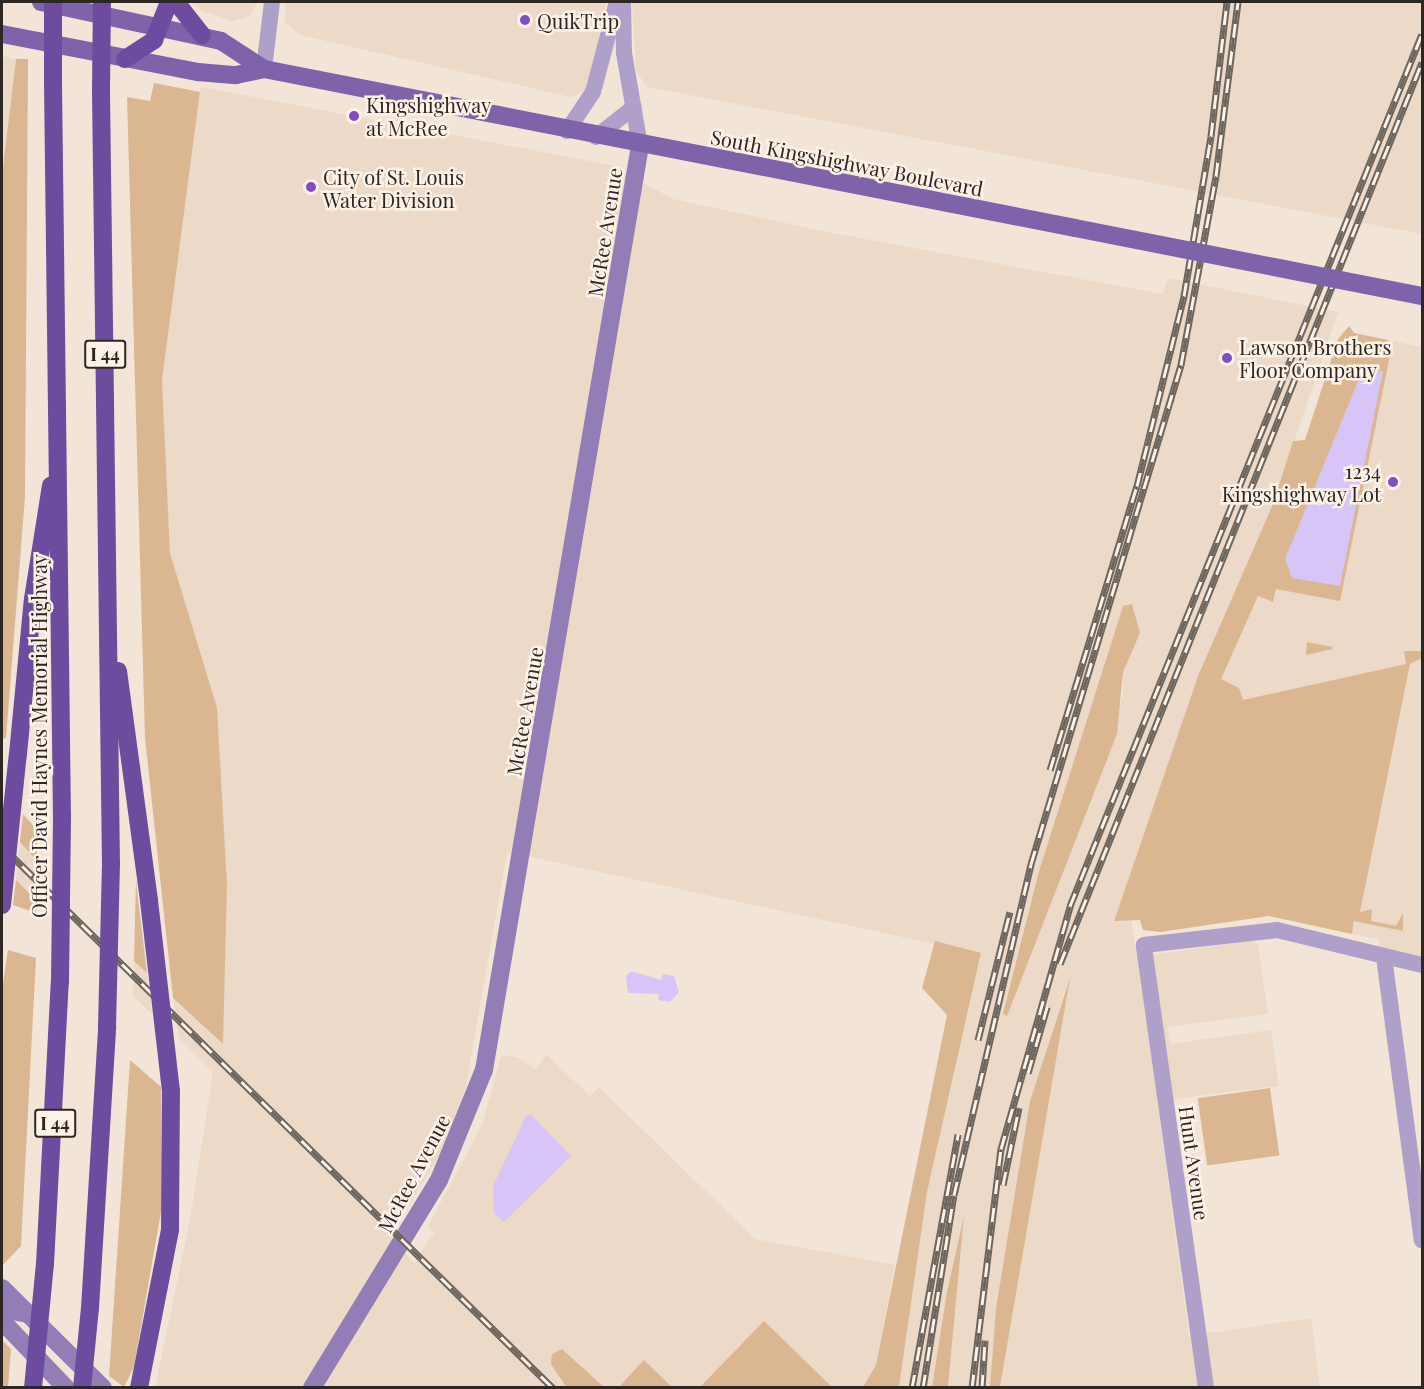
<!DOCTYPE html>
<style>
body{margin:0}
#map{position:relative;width:1424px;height:1389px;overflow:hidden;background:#f2e5d7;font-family:"Playfair Display",serif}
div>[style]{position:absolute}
.built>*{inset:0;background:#ecd9c7}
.green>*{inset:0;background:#dbb791;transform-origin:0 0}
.water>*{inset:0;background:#d6c5f6}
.minor>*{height:16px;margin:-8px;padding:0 8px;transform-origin:8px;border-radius:8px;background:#aea0c8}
.secondary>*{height:18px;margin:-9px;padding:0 9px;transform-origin:9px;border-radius:9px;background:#927db7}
.primary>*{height:18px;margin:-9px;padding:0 9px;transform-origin:9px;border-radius:9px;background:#7e63aa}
.motorway>*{height:18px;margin:-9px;padding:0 9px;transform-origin:9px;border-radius:9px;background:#6d4c9f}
.rail>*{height:7px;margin-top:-3.5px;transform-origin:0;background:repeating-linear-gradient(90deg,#fdf2e8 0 14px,#6d665e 0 28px);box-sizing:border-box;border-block:2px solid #6d665e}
.primary-bridge>*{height:18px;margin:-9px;padding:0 9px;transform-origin:9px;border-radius:9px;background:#7e63aa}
.motorway-bridge>*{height:18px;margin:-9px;padding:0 9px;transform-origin:9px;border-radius:9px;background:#6d4c9f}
.dots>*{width:16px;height:16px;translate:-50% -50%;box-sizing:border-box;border:3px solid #fdf2e8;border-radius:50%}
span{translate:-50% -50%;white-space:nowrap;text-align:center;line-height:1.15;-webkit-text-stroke:5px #fdf2e8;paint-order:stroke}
.shield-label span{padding:2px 4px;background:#fdf2e8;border:2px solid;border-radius:4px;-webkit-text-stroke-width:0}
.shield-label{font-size:18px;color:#2c2723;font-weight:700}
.poi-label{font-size:20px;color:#2c2723}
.left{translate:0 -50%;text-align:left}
.right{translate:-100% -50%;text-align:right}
.street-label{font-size:20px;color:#2c2723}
.frame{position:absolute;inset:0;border:3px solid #2c2723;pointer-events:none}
</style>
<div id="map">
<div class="built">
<i style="clip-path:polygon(190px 2px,258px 2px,248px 17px,233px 21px,201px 11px)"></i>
<i style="clip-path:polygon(286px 2px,606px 2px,589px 90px,571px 97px,300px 35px,285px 22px)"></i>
<i style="clip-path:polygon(632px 2px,1422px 2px,1422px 234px,647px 87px,636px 71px)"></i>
<i style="clip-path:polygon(2px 56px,16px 59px,2px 176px)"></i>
<i style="clip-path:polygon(evenodd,201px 87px,611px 165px,673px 199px,827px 232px,1163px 294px,1168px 278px,1338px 312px,1273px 504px,1198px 676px,1114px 920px,1131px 920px,1137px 957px,1251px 941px,1258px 945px,1268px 1014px,1167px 1027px,1170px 1044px,1271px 1030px,1279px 1086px,1157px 1101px,1189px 1336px,1311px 1318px,1320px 1387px,1000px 1387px,1069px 978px,1030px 1101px,996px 1308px,990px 1387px,948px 1387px,964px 1216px,932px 1387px,899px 1387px,927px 1192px,981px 954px,507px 852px,466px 1086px,443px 1149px,390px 1237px,414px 1263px,434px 1233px,428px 1226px,482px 1125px,501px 1056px,517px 1057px,535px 1069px,547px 1055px,590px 1096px,599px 1087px,755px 1239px,895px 1265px,876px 1366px,863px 1387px,604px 1387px,562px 1349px,559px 1379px,566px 1387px,155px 1388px,190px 1220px,213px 1072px,179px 1038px,173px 998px,222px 1043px,170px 553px,162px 380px,201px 87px,1123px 606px,1132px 646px,1123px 672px,1123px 696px,1007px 1016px,1039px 871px,1123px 606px)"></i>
<i style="clip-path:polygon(1354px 333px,1422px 347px,1422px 959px,1377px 950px,1379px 939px,1352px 934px,1402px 671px,1191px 718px)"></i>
<i style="clip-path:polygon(20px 842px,37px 861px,36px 900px,16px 880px)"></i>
<i style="clip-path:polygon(134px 961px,147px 973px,152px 1014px,133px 996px)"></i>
</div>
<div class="green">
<i style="clip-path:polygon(16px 59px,28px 59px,28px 64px,25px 497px,6px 738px,2px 739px,2px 176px)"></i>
<i style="clip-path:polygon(154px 83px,200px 92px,162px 380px,170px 553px,217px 708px,227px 885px,223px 1044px,173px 998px,145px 738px,127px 97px,150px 101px)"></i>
<i style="clip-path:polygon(1349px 326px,1354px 333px,1388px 340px,1391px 350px,1340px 601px,1276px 589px,1273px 602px,1258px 596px,1221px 679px,1239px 688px,1243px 700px,1406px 664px,1404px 651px,1421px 651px,1422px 658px,1410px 664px,1360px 912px,1372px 909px,1371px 921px,1396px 926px,1403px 913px,1403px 931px,1354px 921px,1352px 934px,1269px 916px,1160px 932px,1143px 930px,1140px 920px,1114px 921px,1198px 676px,1273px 504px,1293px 441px,1305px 440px,1338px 339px)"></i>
<i style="clip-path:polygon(1132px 604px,1140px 633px,1123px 672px,1117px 734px,1007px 1016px,1003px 1014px,1039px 871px,1123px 606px)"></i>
<i style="clip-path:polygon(1307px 642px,1332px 647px,1332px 649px,1306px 655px)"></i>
<i style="clip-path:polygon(23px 814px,37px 830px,37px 861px,20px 842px)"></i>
<i style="clip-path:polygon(16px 880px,36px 900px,36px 913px,13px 905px)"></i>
<i style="clip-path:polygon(136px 880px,137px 890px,147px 973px,134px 961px)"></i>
<i style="clip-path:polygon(935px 941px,981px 953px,927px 1192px,899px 1387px,863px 1387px,876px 1365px,947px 1015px,922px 988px)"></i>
<i style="clip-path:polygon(8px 950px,36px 958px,21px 1246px,2px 1266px,2px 990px)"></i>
<i style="clip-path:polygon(1070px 978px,1000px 1387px,990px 1387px,996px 1308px,1030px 1101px)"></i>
<i style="clip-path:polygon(130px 1060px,161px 1087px,162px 1206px,134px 1367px,124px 1387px,109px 1376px)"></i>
<i style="left:1270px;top:1088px;width:68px;height:73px;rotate:82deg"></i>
<i style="clip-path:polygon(964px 1216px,948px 1387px,932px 1387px,947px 1292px)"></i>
<i style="clip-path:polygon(764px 1321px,832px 1387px,700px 1387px)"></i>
<i style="clip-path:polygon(2px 1340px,11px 1349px,8px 1387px,2px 1387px)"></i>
<i style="clip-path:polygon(562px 1349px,604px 1387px,566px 1387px,551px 1364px,552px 1354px)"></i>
<i style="clip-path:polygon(644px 1360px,672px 1387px,619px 1387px)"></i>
</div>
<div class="water">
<i style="clip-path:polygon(1367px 370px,1383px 371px,1340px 586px,1292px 578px,1285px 559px,1359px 379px)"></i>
<i style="clip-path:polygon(631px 971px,661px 980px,663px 974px,674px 976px,679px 992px,670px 1002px,658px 1000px,659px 994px,628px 993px,626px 976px)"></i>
<i style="clip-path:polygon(531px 1115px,571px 1156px,504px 1222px,494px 1213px,493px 1186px,526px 1116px)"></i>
</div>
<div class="minor">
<i style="left:623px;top:2px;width:51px;rotate:88.9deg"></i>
<i style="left:624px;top:53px;width:94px;rotate:80.2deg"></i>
<i style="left:264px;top:69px;width:67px;rotate:-83.2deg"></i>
<i style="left:567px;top:131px;width:47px;rotate:-56.3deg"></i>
<i style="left:593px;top:92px;width:93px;rotate:-75.1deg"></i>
<i style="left:596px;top:137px;width:48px;rotate:-38.3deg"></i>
<i style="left:1384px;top:957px;width:286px;rotate:82.4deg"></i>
<i style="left:1206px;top:1388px;width:447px;rotate:-98deg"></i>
<i style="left:1144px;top:945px;width:134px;rotate:-6.4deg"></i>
<i style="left:1277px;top:930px;width:149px;rotate:13.6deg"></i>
</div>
<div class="secondary">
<i style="left:2px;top:1288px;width:142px;rotate:44.7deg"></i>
<i style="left:2px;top:1309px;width:26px;rotate:11deg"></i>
<i style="left:2px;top:1321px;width:93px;rotate:46.3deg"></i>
<i style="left:312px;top:1388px;width:244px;rotate:-58.6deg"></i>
<i style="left:439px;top:1180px;width:119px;rotate:-67.8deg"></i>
<i style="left:484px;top:1070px;width:937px;rotate:-80.42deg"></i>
</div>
<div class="primary">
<i style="left:41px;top:2px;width:184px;rotate:12.2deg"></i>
<i style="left:221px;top:41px;width:51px;rotate:33.1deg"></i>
<i style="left:264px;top:69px;width:826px;rotate:11.09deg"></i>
<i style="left:2px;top:34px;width:200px;rotate:11deg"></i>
<i style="left:198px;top:72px;width:38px;rotate:5deg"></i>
<i style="left:236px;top:75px;width:29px;rotate:-12deg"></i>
</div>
<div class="motorway">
<i style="left:176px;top:2px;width:42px;rotate:51.8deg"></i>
<i style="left:125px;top:59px;width:35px;rotate:-33deg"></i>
<i style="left:154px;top:40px;width:41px;rotate:-68.5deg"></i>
<i style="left:53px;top:83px;width:732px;rotate:89.3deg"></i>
<i style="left:101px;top:92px;width:772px;rotate:89.26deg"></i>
<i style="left:118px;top:671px;width:232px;rotate:82.3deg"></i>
<i style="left:18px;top:754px;width:156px;rotate:-84.5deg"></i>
<i style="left:33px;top:599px;width:115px;rotate:-81deg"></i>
<i style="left:45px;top:1264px;width:282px;rotate:-87deg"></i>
<i style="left:90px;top:1308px;width:282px;rotate:-86.5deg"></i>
<i style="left:139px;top:1388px;width:161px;rotate:-78.9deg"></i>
<i style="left:170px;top:1230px;width:139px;rotate:-89.6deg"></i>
</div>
<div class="rail">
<i style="left:1050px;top:770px;width:297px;rotate:-73deg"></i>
<i style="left:1137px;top:486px;width:196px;rotate:-76.1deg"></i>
<i style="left:1184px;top:296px;width:162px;rotate:-80.4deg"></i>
<i style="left:1211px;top:136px;width:135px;rotate:-83.2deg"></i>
<i style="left:2px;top:846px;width:773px;rotate:44.53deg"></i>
<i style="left:1060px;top:964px;width:972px;rotate:-68.13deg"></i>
<i style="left:978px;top:1040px;width:132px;rotate:-76deg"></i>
<i style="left:1028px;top:1073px;width:69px;rotate:-73.9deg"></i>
<i style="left:1003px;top:1185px;width:79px;rotate:-78.3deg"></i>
<i style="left:912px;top:1388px;width:258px;rotate:-79.7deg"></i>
<i style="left:923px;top:1388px;width:195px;rotate:-80.9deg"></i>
<i style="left:954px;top:1195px;width:340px;rotate:-76.9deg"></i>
<i style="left:1031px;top:864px;width:521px;rotate:-73.27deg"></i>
<i style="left:1181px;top:365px;width:192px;rotate:-79.5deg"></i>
<i style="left:1216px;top:176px;width:175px;rotate:-82.8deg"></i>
<i style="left:972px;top:1388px;width:241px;rotate:-83.1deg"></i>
<i style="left:1001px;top:1149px;width:253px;rotate:-74.1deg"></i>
<i style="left:1070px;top:906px;width:940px;rotate:-68.02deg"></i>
<i style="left:982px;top:1388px;width:48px;rotate:-86.4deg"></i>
</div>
<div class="primary-bridge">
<i style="left:1075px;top:228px;width:354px;rotate:11.1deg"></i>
</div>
<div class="motorway-bridge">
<i style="left:53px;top:83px;width:81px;rotate:-90deg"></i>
<i style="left:101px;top:92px;width:90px;rotate:-89.4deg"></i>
<i style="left:149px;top:901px;width:191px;rotate:83.4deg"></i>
<i style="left:2px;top:905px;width:152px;rotate:-84deg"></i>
<i style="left:60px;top:982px;width:167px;rotate:-89.3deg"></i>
<i style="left:107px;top:1027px;width:163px;rotate:-88.6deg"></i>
<i style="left:33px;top:1388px;width:125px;rotate:-84.5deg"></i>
<i style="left:82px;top:1388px;width:80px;rotate:-84.3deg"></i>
</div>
<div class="dots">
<i style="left:525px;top:20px;background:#814dc5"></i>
<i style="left:354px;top:116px;background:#814dc5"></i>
<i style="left:311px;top:187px;background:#814dc5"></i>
<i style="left:1227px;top:358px;background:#814dc5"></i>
<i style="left:1393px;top:482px;background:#814dc5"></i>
</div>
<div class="shield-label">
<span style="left:105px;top:354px">I 44</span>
<span style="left:55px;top:1123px">I 44</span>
</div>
<div class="poi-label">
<span class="left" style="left:537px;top:20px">QuikTrip</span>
<span class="left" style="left:366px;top:116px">Kingshighway<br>at McRee</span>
<span class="left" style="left:323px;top:188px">City of St. Louis<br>Water Division</span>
<span class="left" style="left:1239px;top:358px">Lawson Brothers<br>Floor Company</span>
<span class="right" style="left:1381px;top:482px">1234<br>Kingshighway Lot</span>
</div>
<div class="street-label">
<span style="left:847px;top:162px;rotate:11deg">South Kingshighway Boulevard</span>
<span style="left:604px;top:232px;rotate:-81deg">McRee Avenue</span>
<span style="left:524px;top:711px;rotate:-80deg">McRee Avenue</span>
<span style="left:38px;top:736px;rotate:-90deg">Officer David Haynes Memorial Highway</span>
<span style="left:1195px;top:1163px;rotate:82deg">Hunt Avenue</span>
<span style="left:413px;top:1173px;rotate:-62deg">McRee Avenue</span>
</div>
<div class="frame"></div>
</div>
